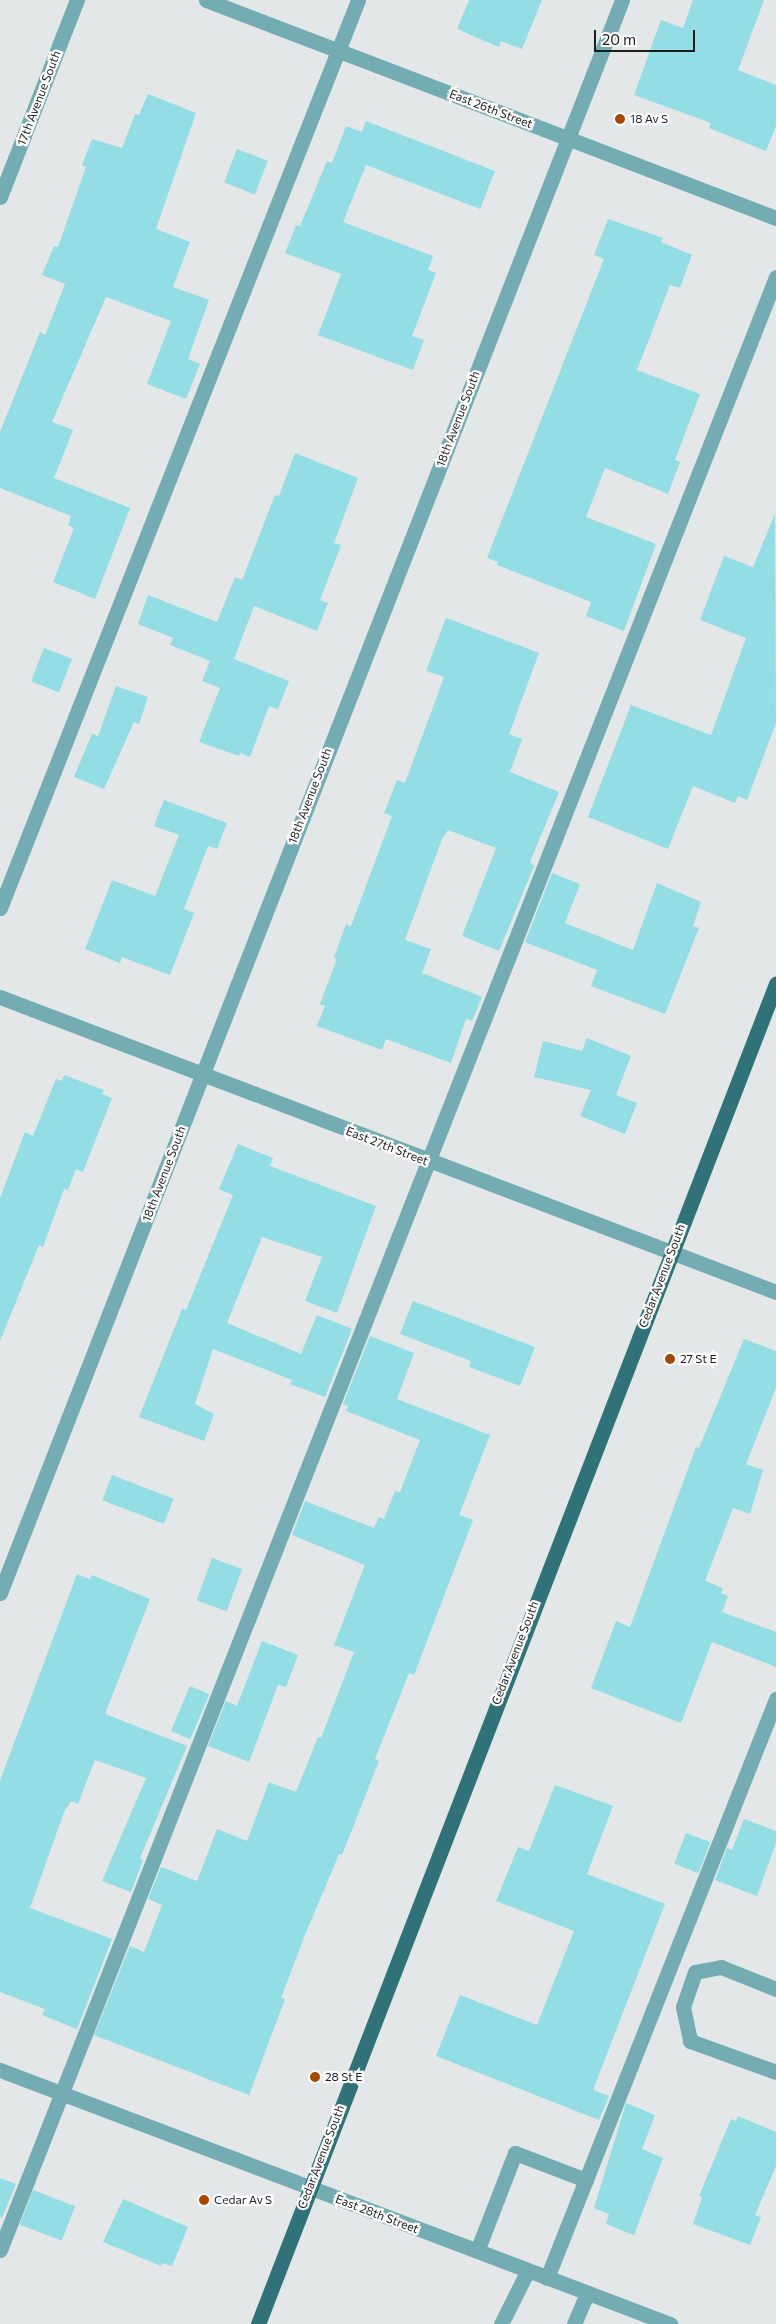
<!DOCTYPE html>
<style>
body{margin:0}
#map{position:relative;width:776px;height:2324px;overflow:hidden;background:#e3e7e8;font-family:Commissioner,sans-serif}
div>[style]{position:absolute}
.building>*{inset:0;background:#93dde4;transform-origin:0 0}
.minor>*{height:15px;margin:-7.5px;padding:0 7.5px;transform-origin:7.5px;border-radius:7.5px;background:#73acb2}
.major>*{height:15px;margin:-7.5px;padding:0 7.5px;transform-origin:7.5px;border-radius:7.5px;background:#2f7379}
.dots>*{width:14px;height:14px;translate:-50% -50%;box-sizing:border-box;border:2px solid #fff;border-radius:50%}
span{translate:-50% -50%;white-space:nowrap;text-align:center;line-height:1.15;-webkit-text-stroke:4.5px #fff;paint-order:stroke}
.street-label{font-size:12px;color:#1b1c1c}
.poi-label{font-size:12px;color:#1b1c1c}
.left{translate:0 -50%;text-align:left}
.scale{position:absolute;left:594px;top:30px;width:101px;height:22px;box-sizing:border-box;border:2px solid #1b1c1c;border-top:0;padding-left:6px;font-size:15px;line-height:18px;white-space:nowrap;color:#1b1c1c;-webkit-text-stroke:4px #fff;paint-order:stroke}
</style>
<div id="map">
<div class="building">
<i style="clip-path:polygon(469px 0,542px 0,522px 49px,501px 41px,499px 47px,457px 29px)"></i>
<i style="clip-path:polygon(693px 0,764px 0,738px 70px,776px 85px,776px 126px,766px 151px,709px 128px,711px 123px,634px 95px,661px 20px,683px 28px)"></i>
<i style="clip-path:polygon(148px 94px,196px 113px,156px 229px,190px 242px,173px 287px,209px 300px,188px 359px,200px 364px,186px 399px,147px 384px,171px 321px,106px 297px,52px 422px,73px 430px,54px 478px,130px 508px,95px 599px,53px 582px,74px 528px,68px 525px,71px 516px,0 488px,0 432px,40px 332px,45px 335px,65px 284px,42px 275px,54px 246px,58px 247px,86px 167px,82px 165px,92px 139px,122px 148px,135px 114px,139px 115px)"></i>
<i style="clip-path:polygon(366px 121px,495px 171px,480px 209px,366px 165px,343px 222px,433px 256px,428px 270px,436px 273px,412px 336px,424px 340px,413px 370px,318px 335px,341px 274px,285px 253px,296px 225px,300px 226px,327px 161px,332px 163px,346px 126px,362px 132px)"></i>
<i style="left:237px;top:149px;width:33px;height:36px;rotate:21deg"></i>
<i style="clip-path:polygon(608px 219px,663px 238px,661px 242px,692px 255px,680px 288px,670px 285px,637px 370px,700px 394px,675px 460px,680px 462px,668px 494px,605px 468px,586px 517px,656px 544px,624px 631px,586px 616px,591px 602px,497px 565px,498px 562px,487px 558px,604px 259px,594px 255px)"></i>
<i style="clip-path:polygon(295px 453px,358px 478px,334px 543px,341px 545px,320px 600px,328px 603px,317px 631px,254px 606px,234px 659px,289px 681px,278px 709px,269px 706px,250px 757px,240px 753px,239px 756px,199px 742px,220px 688px,202px 681px,210px 661px,170px 645px,173px 638px,138px 624px,148px 595px,217px 622px,235px 577px,242px 580px,275px 495px,279px 496px)"></i>
<i style="clip-path:polygon(775px 514px,776px 723px,747px 800px,738px 796px,735px 803px,693px 786px,668px 849px,588px 817px,631px 705px,711px 735px,746px 638px,700px 620px,724px 556px,753px 567px)"></i>
<i style="clip-path:polygon(446px 618px,539px 653px,509px 734px,522px 739px,510px 772px,559px 792px,530px 862px,534px 866px,499px 951px,462px 936px,496px 848px,448px 830px,442px 839px,405px 940px,431px 949px,422px 973px,482px 997px,472px 1021px,466px 1019px,451px 1063px,386px 1039px,382px 1050px,317px 1026px,325px 1006px,320px 1004px,337px 959px,334px 958px,346px 924px,351px 926px,392px 816px,384px 813px,397px 780px,405px 783px,444px 677px,426px 671px)"></i>
<i style="left:44px;top:648px;width:30px;height:36px;rotate:21deg"></i>
<i style="clip-path:polygon(116px 686px,148px 697px,139px 724px,134px 722px,104px 789px,74px 777px,92px 734px,98px 736px)"></i>
<i style="clip-path:polygon(164px 800px,227px 823px,217px 849px,208px 846px,184px 909px,194px 913px,170px 975px,122px 957px,120px 963px,85px 949px,112px 880px,155px 896px,179px 835px,154px 826px)"></i>
<i style="clip-path:polygon(552px 873px,580px 884px,565px 923px,633px 950px,657px 883px,701px 902px,693px 926px,699px 928px,665px 1014px,591px 986px,597px 970px,525px 942px)"></i>
<i style="clip-path:polygon(587px 1038px,631px 1056px,616px 1095px,637px 1103px,625px 1134px,580px 1116px,591px 1090px,534px 1077px,543px 1041px,582px 1051px)"></i>
<i style="clip-path:polygon(64px 1075px,104px 1090px,102px 1094px,112px 1098px,83px 1172px,76px 1169px,68px 1190px,64px 1189px,43px 1247px,39px 1245px,0 1341px,0 1198px,25px 1132px,33px 1136px,56px 1079px,62px 1081px)"></i>
<i style="clip-path:polygon(238px 1144px,273px 1158px,270px 1166px,376px 1206px,337px 1313px,305px 1301px,322px 1257px,262px 1237px,227px 1323px,301px 1354px,317px 1315px,352px 1329px,325px 1397px,290px 1384px,292px 1380px,213px 1349px,195px 1404px,214px 1414px,204px 1441px,139px 1417px,182px 1309px,186px 1310px,233px 1195px,219px 1189px)"></i>
<i style="clip-path:polygon(413px 1301px,535px 1347px,520px 1386px,469px 1367px,471px 1361px,400px 1334px)"></i>
<i style="clip-path:polygon(370px 1336px,414px 1353px,397px 1399px,490px 1435px,459px 1515px,473px 1520px,414px 1675px,409px 1673px,375px 1759px,379px 1761px,342px 1855px,339px 1854px,305px 1935px,281px 1998px,285px 1999px,249px 2095px,94px 2035px,130px 1946px,144px 1952px,162px 1905px,148px 1899px,161px 1867px,197px 1881px,217px 1829px,247px 1841px,269px 1782px,296px 1792px,318px 1737px,321px 1738px,354px 1652px,334px 1645px,365px 1565px,292px 1535px,305px 1501px,374px 1528px,379px 1517px,384px 1519px,395px 1491px,400px 1492px,420px 1440px,346px 1411px,348px 1406px,343px 1404px)"></i>
<i style="clip-path:polygon(744px 1339px,776px 1351px,776px 1388px,746px 1464px,763px 1470px,750px 1514px,733px 1508px,705px 1581px,723px 1588px,721px 1593px,728px 1596px,722px 1612px,776px 1632px,776px 1667px,712px 1642px,681px 1723px,591px 1688px,616px 1621px,630px 1627px,696px 1447px,699px 1448px)"></i>
<i style="left:112px;top:1475px;width:66px;height:27px;rotate:21deg"></i>
<i style="left:212px;top:1558px;width:32px;height:45px;rotate:20deg"></i>
<i style="clip-path:polygon(77px 1574px,90px 1579px,92px 1575px,150px 1599px,105px 1714px,187px 1746px,140px 1858px,143px 1860px,131px 1892px,102px 1881px,146px 1778px,95px 1760px,78px 1804px,71px 1801px,64px 1812px,30px 1908px,112px 1939px,77px 2029px,42px 2015px,45px 2009px,0 1992px,0 1781px)"></i>
<i style="clip-path:polygon(262px 1641px,298px 1655px,286px 1687px,278px 1685px,249px 1762px,208px 1746px,226px 1701px,237px 1706px)"></i>
<i style="left:190px;top:1686px;width:21px;height:49px;rotate:23deg"></i>
<i style="clip-path:polygon(555px 1785px,613px 1806px,587px 1874px,665px 1904px,593px 2090px,609px 2096px,599px 2120px,436px 2056px,460px 1995px,537px 2025px,574px 1931px,496px 1901px,518px 1847px,529px 1851px)"></i>
<i style="clip-path:polygon(744px 1819px,776px 1831px,776px 1843px,757px 1896px,715px 1880px,727px 1848px,732px 1850px)"></i>
<i style="left:686px;top:1833px;width:26px;height:33px;rotate:21deg"></i>
<i style="clip-path:polygon(626px 2103px,655px 2115px,642px 2149px,663px 2158px,634px 2235px,606px 2224px,609px 2214px,594px 2208px)"></i>
<i style="clip-path:polygon(738px 2116px,776px 2132px,776px 2166px,755px 2215px,761px 2217px,750px 2245px,693px 2224px,702px 2197px,699px 2196px,731px 2119px,736px 2121px)"></i>
<i style="clip-path:polygon(0 2178px,16px 2184px,2px 2218px,0 2217px)"></i>
<i style="left:33px;top:2190px;width:45px;height:37px;rotate:21deg"></i>
<i style="clip-path:polygon(123px 2199px,188px 2227px,172px 2266px,162px 2263px,161px 2266px,103px 2242px)"></i>
</div>
<div class="minor">
<i style="left:206px;top:0;width:610px;rotate:20.93deg"></i>
<i style="left:0;top:197px;width:212px;rotate:-68.7deg"></i>
<i style="left:0;top:908px;width:976px;rotate:-68.48deg"></i>
<i style="left:0;top:997px;width:830px;rotate:20.81deg"></i>
<i style="left:0;top:1593px;width:1710px;rotate:-68.67deg"></i>
<i style="left:776px;top:1989px;width:59px;rotate:-158.2deg"></i>
<i style="left:721px;top:1967px;width:26px;rotate:169deg"></i>
<i style="left:695px;top:1972px;width:37px;rotate:109deg"></i>
<i style="left:683px;top:2007px;width:35px;rotate:78deg"></i>
<i style="left:690px;top:2041px;width:91px;rotate:19.8deg"></i>
<i style="left:0;top:2070px;width:717px;rotate:20.76deg"></i>
<i style="left:0;top:2250px;width:2120px;rotate:-68.53deg"></i>
<i style="left:477px;top:2251px;width:105px;rotate:-68.8deg"></i>
<i style="left:515px;top:2153px;width:76px;rotate:20.8deg"></i>
<i style="left:547px;top:2278px;width:623px;rotate:-68.42deg"></i>
<i style="left:501px;top:2324px;width:60px;rotate:-63.4deg"></i>
<i style="left:574px;top:2324px;width:34px;rotate:-67deg"></i>
</div>
<div class="major">
<i style="left:258px;top:2324px;width:1437px;rotate:-68.87deg"></i>
</div>
<div class="dots">
<i style="left:620px;top:119px;background:#a84800"></i>
<i style="left:670px;top:1359px;background:#a84800"></i>
<i style="left:315px;top:2077px;background:#a84800"></i>
<i style="left:204px;top:2200px;background:#a84800"></i>
</div>
<div class="street-label">
<span style="left:39px;top:98px;rotate:-69deg">17th Avenue South</span>
<span style="left:491px;top:109px;rotate:21deg">East 26th Street</span>
<span style="left:458px;top:419px;rotate:-69deg">18th Avenue South</span>
<span style="left:310px;top:796px;rotate:-69deg">18th Avenue South</span>
<span style="left:387px;top:1146px;rotate:21deg">East 27th Street</span>
<span style="left:164px;top:1174px;rotate:-69deg">18th Avenue South</span>
<span style="left:662px;top:1276px;rotate:-69deg">Cedar Avenue South</span>
<span style="left:515px;top:1653px;rotate:-69deg">Cedar Avenue South</span>
<span style="left:321px;top:2157px;rotate:-69deg">Cedar Avenue South</span>
<span style="left:377px;top:2214px;rotate:21deg">East 28th Street</span>
</div>
<div class="poi-label">
<span class="left" style="left:630px;top:119px">18 Av S</span>
<span class="left" style="left:680px;top:1359px">27 St E</span>
<span class="left" style="left:325px;top:2077px">28 St E</span>
<span class="left" style="left:214px;top:2200px">Cedar Av S</span>
</div>
<div class="scale">20 m</div>
</div>
